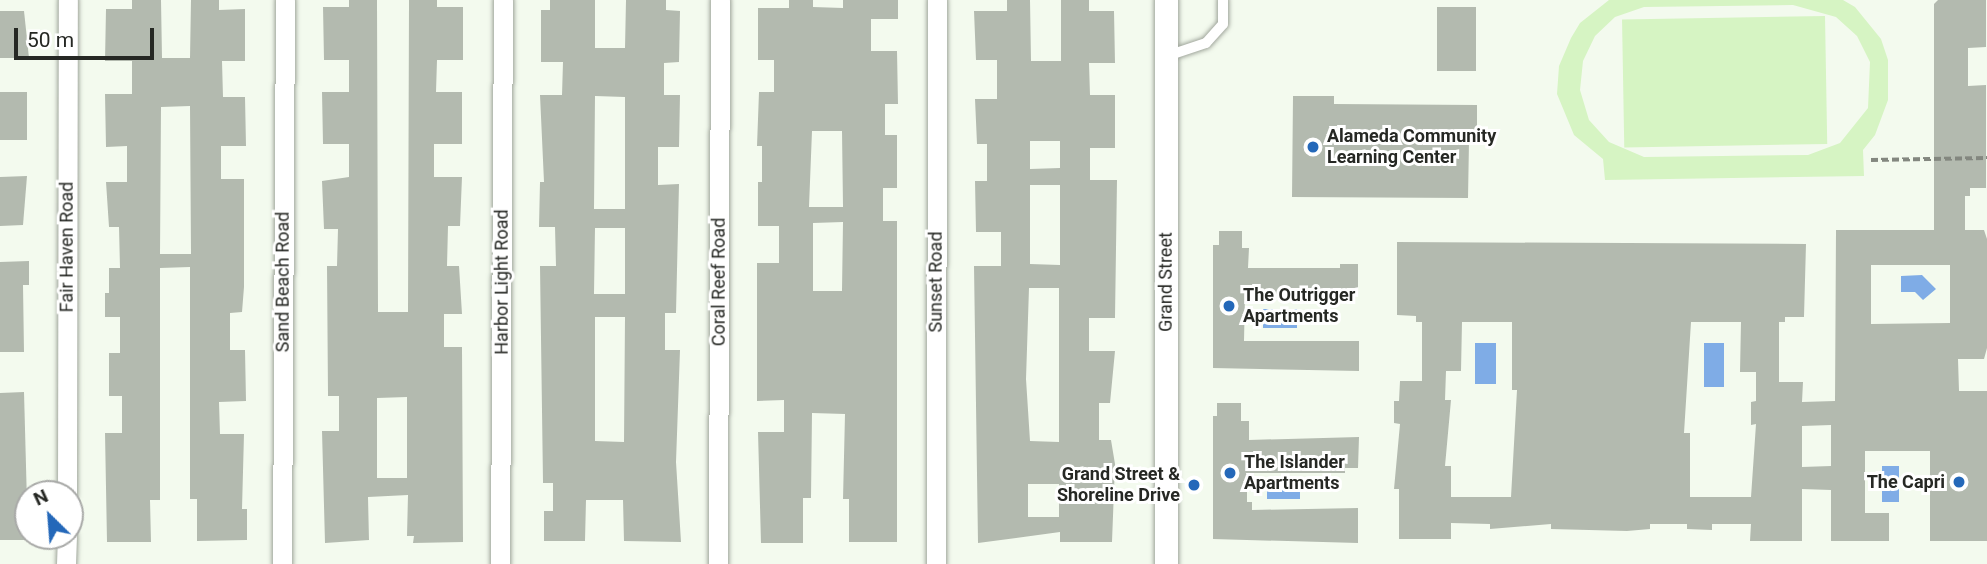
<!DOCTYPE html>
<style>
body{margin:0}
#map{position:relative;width:1987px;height:564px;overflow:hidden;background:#f3faee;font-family:Roboto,sans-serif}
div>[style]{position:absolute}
.green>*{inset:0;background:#d6f4c3;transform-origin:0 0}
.water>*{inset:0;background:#7face6;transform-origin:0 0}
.building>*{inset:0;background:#b3baaf;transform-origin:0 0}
.path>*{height:3.5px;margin-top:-1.75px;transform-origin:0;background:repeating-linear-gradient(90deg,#83877f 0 7px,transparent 0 10.5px)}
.roads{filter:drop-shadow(0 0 2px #a1a79d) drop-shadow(0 0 2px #a1a79d)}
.service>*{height:10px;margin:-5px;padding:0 5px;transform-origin:5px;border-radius:5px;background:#fff}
.minor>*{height:19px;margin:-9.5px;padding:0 9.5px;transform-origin:9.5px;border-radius:9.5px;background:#fff}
.tertiary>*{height:23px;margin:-11.5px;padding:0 11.5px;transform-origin:11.5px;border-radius:11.5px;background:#fff}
.dots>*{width:19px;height:19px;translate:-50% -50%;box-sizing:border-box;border:4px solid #fff;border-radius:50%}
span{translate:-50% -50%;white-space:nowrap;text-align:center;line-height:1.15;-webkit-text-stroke:6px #fff;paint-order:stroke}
.poi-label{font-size:18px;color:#262824;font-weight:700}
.left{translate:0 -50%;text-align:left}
.right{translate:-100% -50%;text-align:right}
.street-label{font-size:18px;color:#262824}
.north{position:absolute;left:14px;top:480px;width:70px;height:70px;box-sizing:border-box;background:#fff;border:2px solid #a8a9a7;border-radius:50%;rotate:335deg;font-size:19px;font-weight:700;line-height:28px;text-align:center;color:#262824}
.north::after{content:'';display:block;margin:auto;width:24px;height:32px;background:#2468b9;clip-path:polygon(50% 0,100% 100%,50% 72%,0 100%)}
.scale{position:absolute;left:14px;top:28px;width:140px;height:32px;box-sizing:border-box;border:4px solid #262824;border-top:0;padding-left:9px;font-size:21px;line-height:24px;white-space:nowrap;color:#262824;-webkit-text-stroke:5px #fff;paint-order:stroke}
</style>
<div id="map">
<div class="green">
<i style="clip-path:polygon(evenodd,1609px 0,1843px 0,1855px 7px,1881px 39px,1888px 60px,1888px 100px,1875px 135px,1863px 150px,1864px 176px,1605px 180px,1603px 159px,1574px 135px,1557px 94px,1559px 66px,1571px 38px,1580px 23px,1609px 0,1793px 5px,1836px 17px,1857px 36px,1870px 62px,1868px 108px,1840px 143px,1808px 155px,1644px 157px,1609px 142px,1589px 120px,1580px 90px,1583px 61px,1595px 36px,1615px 17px,1644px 7px,1793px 5px)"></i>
<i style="left:1825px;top:16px;width:128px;height:203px;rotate:89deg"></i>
</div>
<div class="water">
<i style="clip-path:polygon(1922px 275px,1936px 289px,1923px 300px,1915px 292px,1901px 292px,1901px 276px)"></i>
<i style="left:1263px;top:309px;width:34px;height:19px"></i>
<i style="left:1496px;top:343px;width:41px;height:21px;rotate:90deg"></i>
<i style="left:1704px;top:343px;width:20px;height:44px"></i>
<i style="left:1882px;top:466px;width:17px;height:36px"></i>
<i style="left:1267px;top:482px;width:33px;height:17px"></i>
</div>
<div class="building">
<i style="clip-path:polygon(evenodd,132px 0,161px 0,162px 58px,190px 58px,191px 0,219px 0,219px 10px,245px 9px,245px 61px,222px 61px,223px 97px,245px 97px,246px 146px,221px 146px,221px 179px,244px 179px,244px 287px,242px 312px,230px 313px,230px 350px,245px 350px,246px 401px,219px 402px,220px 434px,244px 434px,242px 509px,247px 509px,247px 540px,197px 541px,197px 499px,190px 499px,190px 267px,160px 268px,160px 500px,150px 500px,151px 542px,107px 542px,105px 433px,122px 433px,122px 396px,109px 396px,109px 353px,120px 353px,120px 317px,105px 317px,105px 293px,109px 293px,109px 268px,120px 268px,119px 227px,109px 227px,106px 182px,127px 182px,127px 146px,106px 147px,105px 94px,132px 94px,132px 61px,105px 61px,106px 9px,132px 9px,132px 0,190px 106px,191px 254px,160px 254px,161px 107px,190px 106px)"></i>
<i style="clip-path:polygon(evenodd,349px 0,377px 0,378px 312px,408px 312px,409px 0,437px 0,437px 7px,463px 7px,463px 60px,437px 60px,436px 92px,462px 92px,462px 144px,434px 144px,434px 177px,462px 177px,460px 226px,448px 226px,447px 266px,459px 266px,462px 314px,444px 314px,444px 347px,462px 347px,463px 542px,413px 543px,414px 536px,407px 536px,408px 495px,368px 497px,369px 540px,325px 543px,322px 431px,339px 431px,339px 396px,328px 396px,327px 266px,337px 266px,338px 229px,324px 229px,322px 181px,349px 177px,349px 144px,323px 144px,322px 92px,349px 92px,349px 60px,324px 60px,323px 7px,349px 7px,349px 0,407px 397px,407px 478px,377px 478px,377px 398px,407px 397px)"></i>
<i style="clip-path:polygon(evenodd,550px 0,595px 0,595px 48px,625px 48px,626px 0,666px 0,666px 10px,680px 11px,679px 62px,664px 63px,664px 95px,680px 95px,679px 147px,658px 147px,658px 185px,679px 184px,676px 313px,665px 313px,665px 350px,680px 350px,676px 462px,681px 542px,624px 541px,623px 500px,586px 500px,585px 541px,544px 541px,544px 511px,553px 511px,553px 483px,543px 483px,540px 266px,556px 266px,555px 227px,539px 227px,540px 182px,544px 182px,540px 95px,562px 95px,563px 62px,541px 62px,541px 10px,550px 10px,550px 0,595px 96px,625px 97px,625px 209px,594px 209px,595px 96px,550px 0,595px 228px,625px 228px,625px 294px,594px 294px,595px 228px,550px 0,595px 317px,625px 317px,624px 442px,595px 441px,595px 317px)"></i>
<i style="clip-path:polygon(evenodd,789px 0,813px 0,813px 7px,843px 8px,843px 0,898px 0,898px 19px,871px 19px,871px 51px,897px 51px,898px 104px,885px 104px,885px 135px,897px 135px,897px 188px,883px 188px,883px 221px,897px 221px,897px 542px,849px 542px,849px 499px,843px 499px,845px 414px,812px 413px,811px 498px,803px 498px,803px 543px,761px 543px,758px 432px,784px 432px,784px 400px,757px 401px,757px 263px,779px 263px,779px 226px,758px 226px,758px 182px,762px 182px,762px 146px,757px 146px,759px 92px,774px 92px,774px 60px,758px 60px,758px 8px,789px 8px,789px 0,812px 131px,842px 131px,843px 207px,809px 207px,812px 131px,789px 0,843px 222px,842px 291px,813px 291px,813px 223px,843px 222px)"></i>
<i style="clip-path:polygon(evenodd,1007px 0,1030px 0,1031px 61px,1061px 61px,1061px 0,1089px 0,1089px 11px,1114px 11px,1115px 63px,1089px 63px,1090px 95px,1115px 95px,1115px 148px,1090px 148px,1090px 180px,1117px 180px,1115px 318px,1089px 318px,1089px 351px,1115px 351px,1110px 403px,1099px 403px,1099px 440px,1111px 440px,1115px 464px,1112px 542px,1060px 542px,1060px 532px,978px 543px,974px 266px,1001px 266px,1001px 232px,976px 232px,975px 181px,987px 181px,987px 144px,977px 144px,975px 99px,997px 99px,997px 60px,976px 60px,974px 11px,1007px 11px,1007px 0,1030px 141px,1060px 141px,1060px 168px,1030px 169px,1030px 141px,1007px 0,1030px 185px,1060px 185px,1060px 265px,1030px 264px,1030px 185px,1007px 0,1029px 288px,1059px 288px,1059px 442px,1030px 441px,1026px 379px,1029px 288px,1007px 0,1028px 484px,1059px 484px,1059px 517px,1028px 517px,1028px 484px)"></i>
<i style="clip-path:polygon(evenodd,1938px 0,1986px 0,1986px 47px,1968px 48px,1968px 86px,1986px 85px,1986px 188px,1970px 188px,1970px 196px,1965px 196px,1965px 230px,1984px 230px,1987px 239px,1987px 348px,1984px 359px,1958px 359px,1959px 391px,1987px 391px,1987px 541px,1930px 541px,1930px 451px,1865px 451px,1865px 513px,1889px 513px,1889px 541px,1831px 541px,1831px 490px,1802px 489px,1802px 541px,1750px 541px,1751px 524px,1712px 524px,1712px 530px,1687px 529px,1687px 524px,1650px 524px,1650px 529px,1627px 531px,1551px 529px,1551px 524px,1490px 529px,1490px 524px,1451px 523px,1451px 539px,1399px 539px,1399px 489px,1394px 489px,1400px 424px,1394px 423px,1394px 401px,1399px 401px,1400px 381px,1422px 381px,1422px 322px,1416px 322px,1416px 316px,1397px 315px,1397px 242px,1806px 244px,1804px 317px,1785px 317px,1785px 322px,1779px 322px,1779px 382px,1803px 382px,1802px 402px,1835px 401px,1836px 230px,1934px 230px,1934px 4px,1938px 0,1871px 265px,1950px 265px,1950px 323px,1871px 324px,1871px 265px,1938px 0,1462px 322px,1512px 322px,1512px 390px,1517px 390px,1511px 497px,1451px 497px,1451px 466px,1445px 466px,1451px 400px,1445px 400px,1446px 371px,1461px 371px,1462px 322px,1938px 0,1691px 322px,1741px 322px,1740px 372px,1756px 372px,1756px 401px,1751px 402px,1751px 425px,1756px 424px,1751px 497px,1690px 497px,1690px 433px,1684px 433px,1691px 322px,1938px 0,1831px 425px,1831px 466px,1802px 467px,1802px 426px,1831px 425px)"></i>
<i style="left:1437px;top:7px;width:39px;height:64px"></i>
<i style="clip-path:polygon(0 11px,24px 11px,29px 58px,0 58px)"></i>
<i style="left:0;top:92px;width:27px;height:48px"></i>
<i style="clip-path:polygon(1293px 96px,1334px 96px,1334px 104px,1477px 105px,1477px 142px,1469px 142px,1468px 198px,1292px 197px)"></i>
<i style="clip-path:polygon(27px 176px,23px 225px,0 226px,0 177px)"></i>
<i style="clip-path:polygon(1219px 231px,1242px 231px,1242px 248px,1249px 248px,1248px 268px,1340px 268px,1340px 264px,1358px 264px,1358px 295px,1245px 294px,1244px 341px,1359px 341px,1359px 371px,1213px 368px,1213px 245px,1219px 245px)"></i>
<i style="clip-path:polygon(29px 261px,29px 285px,23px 285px,24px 352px,0 352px,0 262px)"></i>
<i style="clip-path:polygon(24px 392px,28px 540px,0 540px,0 393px)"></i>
<i style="clip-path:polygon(1217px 403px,1241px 403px,1241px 421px,1249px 421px,1249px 440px,1359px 437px,1358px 468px,1345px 468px,1345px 473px,1247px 473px,1247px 502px,1252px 502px,1252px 510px,1358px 508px,1358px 543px,1213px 539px,1213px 416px,1217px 416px)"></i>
</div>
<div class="path">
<i style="left:1871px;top:160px;width:116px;rotate:-1deg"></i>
</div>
<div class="roads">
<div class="service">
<i style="left:1167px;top:56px;width:41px;rotate:-18.4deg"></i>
<i style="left:1206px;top:43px;width:25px;rotate:-48deg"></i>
<i style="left:1223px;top:24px;width:24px;rotate:-90deg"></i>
</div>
<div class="minor">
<i style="left:67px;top:494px;width:494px;rotate:-89.9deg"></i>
<i style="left:66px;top:564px;width:28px;rotate:-88deg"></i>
<i style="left:282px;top:564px;width:564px;rotate:-89.7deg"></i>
<i style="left:500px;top:564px;width:564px;rotate:-89.7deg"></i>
<i style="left:718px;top:564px;width:564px;rotate:-89.8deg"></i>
<i style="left:936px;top:564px;width:564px;rotate:-89.9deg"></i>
</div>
<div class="tertiary">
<i style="left:1166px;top:564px;width:564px;rotate:-90deg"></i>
</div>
</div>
<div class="dots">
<i style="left:1313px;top:147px;background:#2468b9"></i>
<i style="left:1229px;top:306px;background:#2468b9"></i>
<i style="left:1230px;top:473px;background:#2468b9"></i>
<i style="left:1959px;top:482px;background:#2468b9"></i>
<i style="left:1194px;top:485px;background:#2468b9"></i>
</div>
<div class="poi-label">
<span class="left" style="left:1327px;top:147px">Alameda Community<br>Learning Center</span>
<span class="left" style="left:1243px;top:306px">The Outrigger<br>Apartments</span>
<span class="left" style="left:1244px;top:473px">The Islander<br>Apartments</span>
<span class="right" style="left:1180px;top:485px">Grand Street &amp;<br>Shoreline Drive</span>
<span class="right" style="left:1945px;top:482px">The Capri</span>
</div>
<div class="street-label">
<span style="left:67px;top:247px;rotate:-90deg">Fair Haven Road</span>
<span style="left:283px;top:282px;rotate:-90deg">Sand Beach Road</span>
<span style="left:502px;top:282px;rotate:-90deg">Harbor Light Road</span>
<span style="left:719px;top:282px;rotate:-90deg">Coral Reef Road</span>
<span style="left:936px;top:282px;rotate:-90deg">Sunset Road</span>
<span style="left:1166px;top:282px;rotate:-90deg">Grand Street</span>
</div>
<div class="north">N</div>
<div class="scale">50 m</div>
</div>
